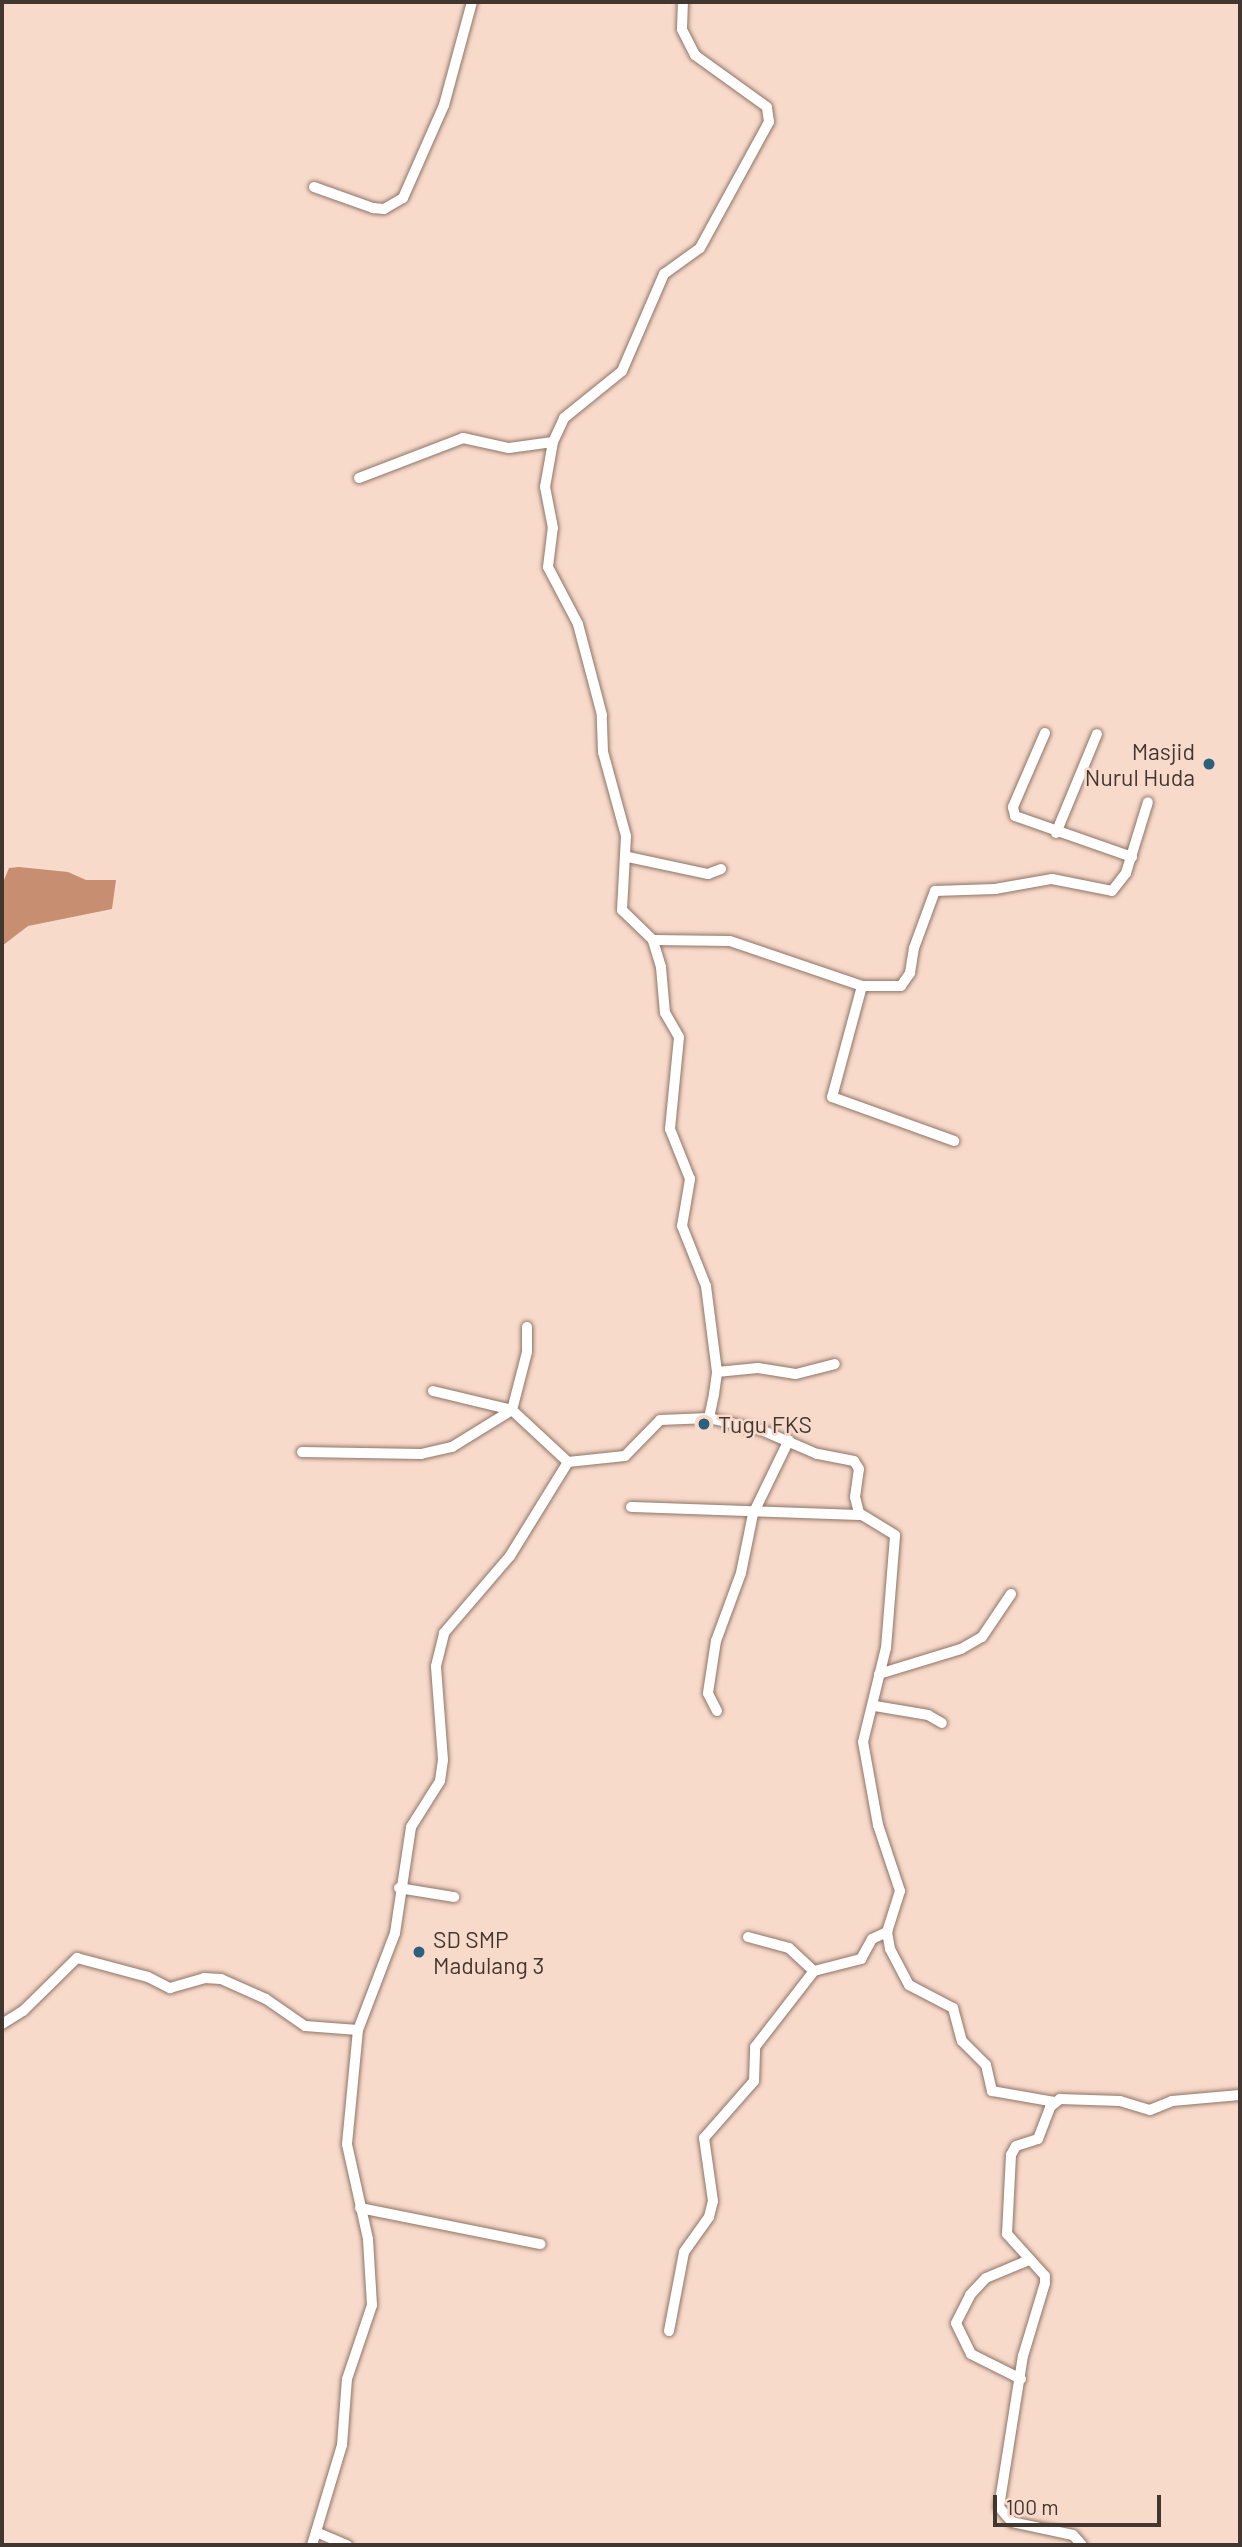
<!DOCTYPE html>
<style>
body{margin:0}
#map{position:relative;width:1242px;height:2547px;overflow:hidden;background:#f8dacb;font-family:Barlow,sans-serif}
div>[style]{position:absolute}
.forest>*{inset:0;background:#c78e71}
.roads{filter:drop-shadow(0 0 2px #8f7466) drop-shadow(0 0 2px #8f7466)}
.minor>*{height:10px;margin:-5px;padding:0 5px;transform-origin:5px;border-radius:5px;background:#fff}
.dots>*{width:19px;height:19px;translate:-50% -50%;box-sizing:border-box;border:4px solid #f8dacb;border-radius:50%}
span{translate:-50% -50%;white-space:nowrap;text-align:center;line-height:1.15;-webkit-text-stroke:5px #f8dacb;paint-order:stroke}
.poi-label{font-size:23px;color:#423630}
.right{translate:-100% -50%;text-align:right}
.left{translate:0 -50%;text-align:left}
.frame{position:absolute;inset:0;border:4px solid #423630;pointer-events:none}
.scale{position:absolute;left:993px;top:2495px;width:168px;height:32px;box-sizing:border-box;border:4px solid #423630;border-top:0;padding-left:9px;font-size:21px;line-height:24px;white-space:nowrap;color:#423630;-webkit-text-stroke:5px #f8dacb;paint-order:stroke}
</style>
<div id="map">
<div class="forest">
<i style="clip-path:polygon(19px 867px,68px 872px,86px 880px,116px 880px,112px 909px,28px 926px,2px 946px,2px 885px,9px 868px)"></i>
</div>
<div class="roads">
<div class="minor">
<i style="left:314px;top:187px;width:63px;rotate:19.6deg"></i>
<i style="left:373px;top:208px;width:11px;rotate:5deg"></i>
<i style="left:384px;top:209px;width:22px;rotate:-30deg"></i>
<i style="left:403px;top:198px;width:102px;rotate:-66.2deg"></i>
<i style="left:444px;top:105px;width:107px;rotate:-74.8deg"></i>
<i style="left:359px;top:478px;width:111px;rotate:-21deg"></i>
<i style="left:463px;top:438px;width:47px;rotate:12.3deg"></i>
<i style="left:509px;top:448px;width:44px;rotate:-7.8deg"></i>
<i style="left:1045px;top:733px;width:81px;rotate:113.4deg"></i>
<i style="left:1013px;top:807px;width:9px;rotate:77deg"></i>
<i style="left:1015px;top:816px;width:124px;rotate:19.3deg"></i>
<i style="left:1056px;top:833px;width:107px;rotate:-67.5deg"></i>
<i style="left:628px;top:857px;width:82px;rotate:12deg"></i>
<i style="left:708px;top:874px;width:14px;rotate:-21deg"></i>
<i style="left:653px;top:940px;width:77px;rotate:0.7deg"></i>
<i style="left:730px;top:941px;width:139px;rotate:18.8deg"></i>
<i style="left:862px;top:986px;width:39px"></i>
<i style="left:901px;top:986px;width:16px;rotate:-55deg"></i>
<i style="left:910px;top:973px;width:25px;rotate:-81deg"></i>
<i style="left:914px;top:948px;width:61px;rotate:-69.8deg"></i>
<i style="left:935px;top:891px;width:60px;rotate:-1.9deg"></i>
<i style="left:995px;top:889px;width:58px;rotate:-10deg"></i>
<i style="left:1052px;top:879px;width:61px;rotate:11.3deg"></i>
<i style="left:1112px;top:891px;width:23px;rotate:-52deg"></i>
<i style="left:1126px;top:873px;width:74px;rotate:-72.8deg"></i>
<i style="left:862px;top:986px;width:115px;rotate:105.1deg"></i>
<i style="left:832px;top:1097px;width:130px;rotate:19.8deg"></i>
<i style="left:717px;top:1372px;width:41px;rotate:-5.6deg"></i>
<i style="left:758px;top:1368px;width:38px;rotate:9deg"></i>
<i style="left:796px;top:1374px;width:40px;rotate:-14.4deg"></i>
<i style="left:433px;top:1391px;width:81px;rotate:13.5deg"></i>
<i style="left:512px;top:1410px;width:76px;rotate:42.9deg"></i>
<i style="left:302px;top:1452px;width:119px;rotate:1deg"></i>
<i style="left:421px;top:1454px;width:32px;rotate:-13deg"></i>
<i style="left:452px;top:1447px;width:70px;rotate:-31.7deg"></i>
<i style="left:512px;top:1410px;width:60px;rotate:-75.5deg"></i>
<i style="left:527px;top:1352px;width:25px;rotate:-90deg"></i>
<i style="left:631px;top:1507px;width:230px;rotate:2deg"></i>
<i style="left:879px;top:1674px;width:86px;rotate:-17deg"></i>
<i style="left:961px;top:1649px;width:24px;rotate:-30deg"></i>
<i style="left:982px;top:1637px;width:52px;rotate:-56deg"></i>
<i style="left:875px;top:1706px;width:54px;rotate:9.6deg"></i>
<i style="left:928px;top:1715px;width:16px;rotate:30deg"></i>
<i style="left:717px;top:1711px;width:20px;rotate:-117deg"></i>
<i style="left:708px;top:1693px;width:53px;rotate:-81.3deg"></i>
<i style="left:716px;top:1641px;width:72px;rotate:-69.8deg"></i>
<i style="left:741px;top:1573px;width:60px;rotate:-78.5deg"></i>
<i style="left:753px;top:1514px;width:82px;rotate:-64.1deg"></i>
<i style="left:399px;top:1888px;width:56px;rotate:9.3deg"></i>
<i style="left:887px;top:1932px;width:17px;rotate:80deg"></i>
<i style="left:890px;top:1949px;width:41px;rotate:62.2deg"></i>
<i style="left:909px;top:1985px;width:50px;rotate:27.6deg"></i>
<i style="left:953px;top:2008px;width:34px;rotate:75deg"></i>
<i style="left:962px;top:2041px;width:34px;rotate:45deg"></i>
<i style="left:986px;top:2065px;width:27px;rotate:77deg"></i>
<i style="left:992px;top:2091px;width:64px;rotate:9.9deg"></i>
<i style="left:748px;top:1937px;width:42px;rotate:15deg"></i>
<i style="left:789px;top:1948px;width:34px;rotate:43deg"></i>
<i style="left:2px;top:2024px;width:25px;rotate:-32deg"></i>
<i style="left:23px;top:2011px;width:76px;rotate:-44.5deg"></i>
<i style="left:77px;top:1958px;width:73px;rotate:15deg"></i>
<i style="left:148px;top:1977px;width:25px;rotate:27deg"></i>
<i style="left:170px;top:1988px;width:35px;rotate:-16deg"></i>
<i style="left:204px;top:1978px;width:17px;rotate:3deg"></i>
<i style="left:221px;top:1979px;width:49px;rotate:24deg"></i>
<i style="left:266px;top:1999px;width:47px;rotate:34.7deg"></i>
<i style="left:305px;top:2026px;width:53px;rotate:4.3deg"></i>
<i style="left:360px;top:2208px;width:184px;rotate:11.3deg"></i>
<i style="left:669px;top:2331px;width:80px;rotate:-79.2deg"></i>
<i style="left:684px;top:2252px;width:43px;rotate:-54.5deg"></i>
<i style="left:709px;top:2217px;width:16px;rotate:-76deg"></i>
<i style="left:713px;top:2201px;width:64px;rotate:-98.1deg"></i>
<i style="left:704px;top:2138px;width:76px;rotate:-48.7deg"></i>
<i style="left:754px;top:2081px;width:34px;rotate:-88deg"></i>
<i style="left:755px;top:2047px;width:96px;rotate:-52.2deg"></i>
<i style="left:814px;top:1971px;width:49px;rotate:-14.3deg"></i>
<i style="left:861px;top:1959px;width:23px;rotate:-61deg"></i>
<i style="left:872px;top:1939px;width:17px;rotate:-25deg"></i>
<i style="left:887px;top:1932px;width:43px;rotate:-72.4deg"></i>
<i style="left:900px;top:1891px;width:70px;rotate:-108.4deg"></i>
<i style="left:878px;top:1825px;width:84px;rotate:-100.2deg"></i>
<i style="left:863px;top:1742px;width:97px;rotate:-76.3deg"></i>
<i style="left:886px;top:1648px;width:113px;rotate:-85.4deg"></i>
<i style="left:895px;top:1535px;width:42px;rotate:-148.6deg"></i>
<i style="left:859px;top:1513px;width:16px;rotate:-104deg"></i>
<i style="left:855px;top:1497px;width:28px;rotate:-82deg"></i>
<i style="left:859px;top:1469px;width:9px;rotate:-122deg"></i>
<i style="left:854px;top:1461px;width:38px;rotate:-169deg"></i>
<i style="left:817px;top:1454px;width:61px;rotate:-156.8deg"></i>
<i style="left:761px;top:1430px;width:53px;rotate:-167deg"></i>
<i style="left:1021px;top:2379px;width:56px;rotate:-153.4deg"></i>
<i style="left:971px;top:2354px;width:34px;rotate:-116deg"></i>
<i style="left:956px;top:2323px;width:31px;rotate:-63deg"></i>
<i style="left:970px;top:2295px;width:23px;rotate:-47deg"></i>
<i style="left:986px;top:2278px;width:47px;rotate:-22.7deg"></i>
<i style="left:316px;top:2532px;width:34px;rotate:23deg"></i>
<i style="left:312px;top:2545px;width:104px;rotate:-73.3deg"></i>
<i style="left:342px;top:2445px;width:66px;rotate:-85.7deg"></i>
<i style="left:347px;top:2379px;width:78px;rotate:-71.3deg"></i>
<i style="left:372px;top:2305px;width:66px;rotate:-93.5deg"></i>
<i style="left:368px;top:2239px;width:97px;rotate:-102.5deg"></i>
<i style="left:347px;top:2144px;width:115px;rotate:-84.5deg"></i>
<i style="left:358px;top:2030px;width:104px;rotate:-69.1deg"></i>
<i style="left:395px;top:1933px;width:107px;rotate:-81.4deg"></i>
<i style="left:411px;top:1827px;width:54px;rotate:-57.8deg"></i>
<i style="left:440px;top:1781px;width:21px;rotate:-82deg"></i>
<i style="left:443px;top:1760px;width:94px;rotate:-94.3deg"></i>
<i style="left:436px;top:1666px;width:34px;rotate:-76deg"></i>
<i style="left:444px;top:1633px;width:101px;rotate:-49.4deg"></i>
<i style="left:510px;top:1556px;width:110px;rotate:-58.3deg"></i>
<i style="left:568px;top:1462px;width:57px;rotate:-6deg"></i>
<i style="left:625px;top:1456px;width:50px;rotate:-45.8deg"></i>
<i style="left:660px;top:1420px;width:49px;rotate:-2.3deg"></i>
<i style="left:709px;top:1418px;width:25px;rotate:-78deg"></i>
<i style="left:714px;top:1394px;width:22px;rotate:-82deg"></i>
<i style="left:717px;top:1372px;width:87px;rotate:-97.3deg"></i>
<i style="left:706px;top:1286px;width:65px;rotate:-111.8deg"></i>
<i style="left:682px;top:1226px;width:48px;rotate:-80.3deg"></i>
<i style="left:690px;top:1179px;width:54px;rotate:-111.8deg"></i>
<i style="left:670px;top:1129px;width:92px;rotate:-84.4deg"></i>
<i style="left:679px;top:1037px;width:28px;rotate:-120deg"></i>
<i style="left:665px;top:1013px;width:46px;rotate:-95deg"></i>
<i style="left:661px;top:967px;width:28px;rotate:-107deg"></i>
<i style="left:653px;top:940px;width:43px;rotate:-135.9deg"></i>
<i style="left:622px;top:910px;width:74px;rotate:-86.9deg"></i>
<i style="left:626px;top:836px;width:87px;rotate:-105.3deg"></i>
<i style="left:603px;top:752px;width:37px;rotate:-92deg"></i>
<i style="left:602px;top:715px;width:94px;rotate:-104.8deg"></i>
<i style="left:578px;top:624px;width:64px;rotate:-117.8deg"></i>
<i style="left:548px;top:567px;width:39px;rotate:-83deg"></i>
<i style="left:553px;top:528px;width:42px;rotate:-101deg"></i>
<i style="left:545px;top:487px;width:46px;rotate:-79.9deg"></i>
<i style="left:553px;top:442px;width:26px;rotate:-65deg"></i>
<i style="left:564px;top:418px;width:75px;rotate:-39deg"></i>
<i style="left:622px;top:371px;width:106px;rotate:-66.6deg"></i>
<i style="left:664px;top:274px;width:44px;rotate:-35.8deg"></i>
<i style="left:700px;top:248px;width:144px;rotate:-61.3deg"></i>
<i style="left:769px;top:122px;width:15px;rotate:-98deg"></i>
<i style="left:767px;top:107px;width:89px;rotate:-144.2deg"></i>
<i style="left:695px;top:55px;width:29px;rotate:-117deg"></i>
<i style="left:682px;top:29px;width:27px;rotate:-88deg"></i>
<i style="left:1082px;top:2545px;width:13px;rotate:-132deg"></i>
<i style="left:1073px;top:2535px;width:62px;rotate:-168deg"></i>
<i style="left:1012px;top:2522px;width:20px;rotate:-131deg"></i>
<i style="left:999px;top:2507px;width:153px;rotate:-81deg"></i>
<i style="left:1023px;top:2356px;width:76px;rotate:-73.2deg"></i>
<i style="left:1045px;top:2283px;width:7px;rotate:-90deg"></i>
<i style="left:1045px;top:2276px;width:57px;rotate:-132.1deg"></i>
<i style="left:1007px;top:2234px;width:79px;rotate:-87.1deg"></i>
<i style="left:1011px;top:2155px;width:10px;rotate:-61deg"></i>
<i style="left:1016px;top:2146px;width:23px;rotate:-18deg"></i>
<i style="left:1038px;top:2139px;width:34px;rotate:-69deg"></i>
<i style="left:1050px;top:2107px;width:13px;rotate:-39deg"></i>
<i style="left:1060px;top:2099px;width:60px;rotate:1.9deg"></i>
<i style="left:1120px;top:2101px;width:31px;rotate:17deg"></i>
<i style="left:1150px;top:2110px;width:24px;rotate:-22deg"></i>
<i style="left:1172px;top:2101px;width:68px;rotate:-5deg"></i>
</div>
</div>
<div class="dots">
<i style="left:1209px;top:764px;background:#2c607c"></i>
<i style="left:704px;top:1424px;background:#2c607c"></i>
<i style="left:419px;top:1952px;background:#2c607c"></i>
</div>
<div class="poi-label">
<span class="right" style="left:1195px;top:764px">Masjid<br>Nurul Huda</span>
<span class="left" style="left:718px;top:1424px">Tugu FKS</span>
<span class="left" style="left:433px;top:1952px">SD SMP<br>Madulang 3</span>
</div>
<div class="frame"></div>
<div class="scale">100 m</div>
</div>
